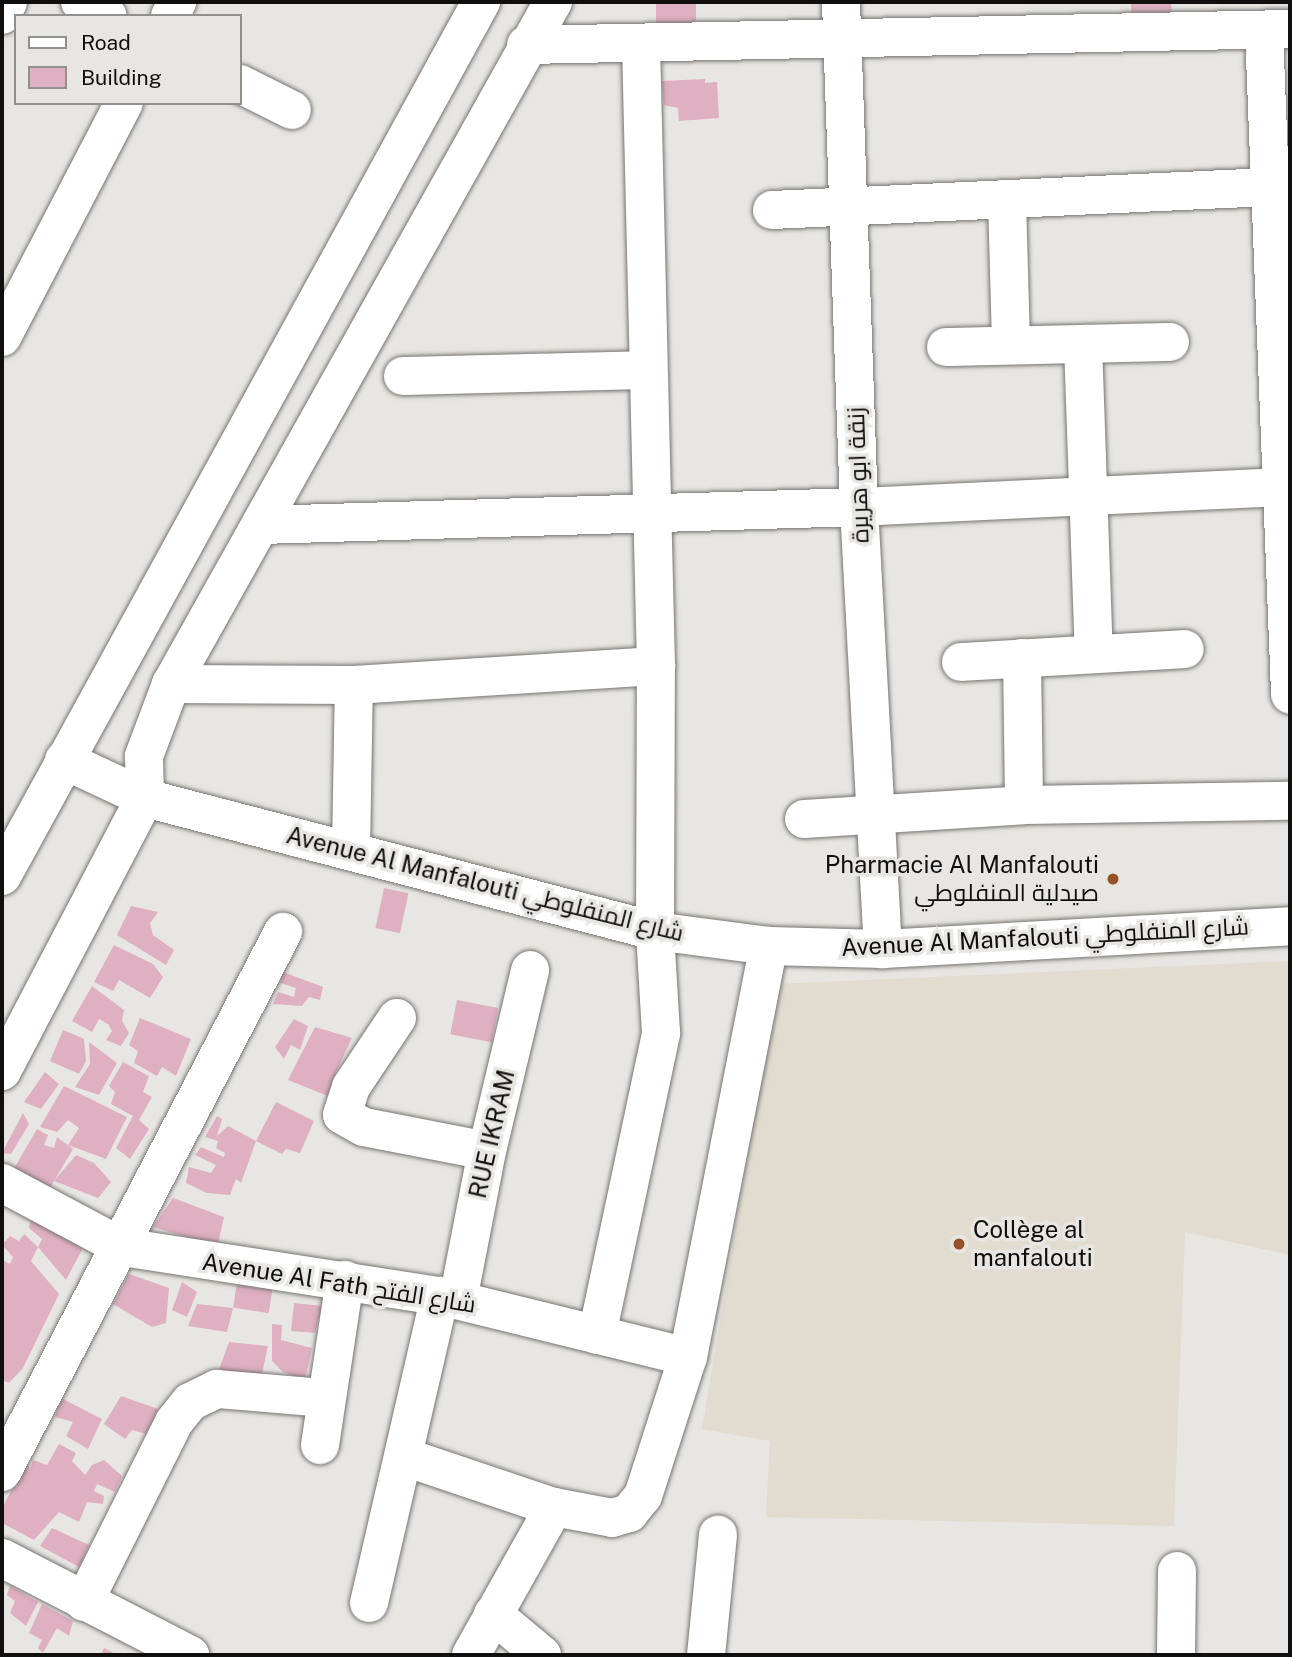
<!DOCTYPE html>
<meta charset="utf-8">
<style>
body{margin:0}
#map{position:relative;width:1292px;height:1657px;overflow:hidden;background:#e8e6e2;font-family:"Public Sans",Cairo,sans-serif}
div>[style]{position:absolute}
.built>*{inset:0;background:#e1dbd0}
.building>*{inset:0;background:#dfafc2;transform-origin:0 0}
.roads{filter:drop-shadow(0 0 2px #777571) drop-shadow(0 0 2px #777571)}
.minor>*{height:38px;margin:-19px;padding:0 19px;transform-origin:19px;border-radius:19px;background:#fff}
.major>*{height:38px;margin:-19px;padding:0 19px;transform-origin:19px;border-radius:19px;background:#fff}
.dots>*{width:19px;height:19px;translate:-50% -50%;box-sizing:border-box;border:4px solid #e8e6e2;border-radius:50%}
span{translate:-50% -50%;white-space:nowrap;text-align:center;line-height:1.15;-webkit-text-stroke:7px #e8e6e2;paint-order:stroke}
.street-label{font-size:24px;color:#100f0e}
.poi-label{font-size:24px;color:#100f0e}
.right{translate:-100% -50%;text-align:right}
.left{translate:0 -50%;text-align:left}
.frame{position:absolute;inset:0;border:4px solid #100f0e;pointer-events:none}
.legend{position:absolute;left:14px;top:14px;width:228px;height:91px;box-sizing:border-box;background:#e8e6e2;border:2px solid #92908d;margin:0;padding:9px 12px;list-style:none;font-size:21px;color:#100f0e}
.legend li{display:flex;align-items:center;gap:14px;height:35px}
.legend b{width:35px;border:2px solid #92908d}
</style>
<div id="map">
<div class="built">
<i style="clip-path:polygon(1290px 961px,1290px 1255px,1185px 1232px,1174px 1526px,766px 1517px,770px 1441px,702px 1429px,776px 984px)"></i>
</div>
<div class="building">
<i style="left:656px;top:2px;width:40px;height:27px"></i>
<i style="clip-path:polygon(1131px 2px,1171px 2px,1172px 14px,1131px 16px)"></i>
<i style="clip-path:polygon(705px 79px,705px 83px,717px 82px,719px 118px,679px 121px,678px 108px,664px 105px,662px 81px)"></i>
<i style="left:384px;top:888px;width:25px;height:41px;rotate:12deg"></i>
<i style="clip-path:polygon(131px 906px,158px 912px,150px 923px,153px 935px,174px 950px,166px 965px,117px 935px)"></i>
<i style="clip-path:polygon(114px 945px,153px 964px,163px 977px,150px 998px,119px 980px,113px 991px,94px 982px)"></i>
<i style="clip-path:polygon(283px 972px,323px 987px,320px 1000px,309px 997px,302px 1006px,273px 1004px,278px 992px,294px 997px,296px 988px,280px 983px)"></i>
<i style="clip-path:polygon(92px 986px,124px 1010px,122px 1021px,129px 1033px,121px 1046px,106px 1040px,112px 1031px,108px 1024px,99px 1019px,92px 1032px,72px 1021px)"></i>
<i style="left:457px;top:1000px;width:42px;height:35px;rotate:11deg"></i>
<i style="clip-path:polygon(140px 1018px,191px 1039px,176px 1076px,162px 1067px,157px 1076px,134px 1063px,138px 1051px,129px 1045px)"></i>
<i style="clip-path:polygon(294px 1019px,308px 1026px,300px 1050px,291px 1045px,284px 1059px,275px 1047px)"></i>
<i style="clip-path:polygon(315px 1027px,352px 1038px,336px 1072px,333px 1098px,288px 1080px)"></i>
<i style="clip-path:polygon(63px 1030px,84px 1039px,86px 1061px,79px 1074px,50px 1061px)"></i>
<i style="clip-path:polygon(89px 1042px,117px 1063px,99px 1095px,75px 1087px,90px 1064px)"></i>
<i style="clip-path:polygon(123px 1062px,149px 1076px,143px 1092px,152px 1097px,139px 1120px,149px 1129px,130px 1159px,116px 1148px,133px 1116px,111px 1104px,115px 1092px,109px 1086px)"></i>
<i style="clip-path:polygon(45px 1072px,59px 1084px,41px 1109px,24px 1102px)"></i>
<i style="clip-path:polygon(64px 1086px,127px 1117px,106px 1159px,68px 1145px,79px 1128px,68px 1120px,57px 1132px,40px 1127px)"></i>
<i style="clip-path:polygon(276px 1102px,314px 1121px,300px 1153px,286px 1149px,282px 1154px,256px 1141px)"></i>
<i style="clip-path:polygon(23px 1113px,29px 1124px,11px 1154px,2px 1153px)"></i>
<i style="clip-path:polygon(217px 1116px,222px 1119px,217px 1136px,228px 1126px,256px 1141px,241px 1183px,236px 1179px,230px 1195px,207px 1193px,186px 1183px,189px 1167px,211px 1173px,216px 1165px,195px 1155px,201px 1147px,224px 1157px,225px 1153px,216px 1148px,218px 1141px,205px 1137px)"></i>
<i style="clip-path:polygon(37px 1129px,48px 1135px,44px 1145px,54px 1148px,57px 1137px,73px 1149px,54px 1181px,76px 1155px,94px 1163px,111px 1182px,98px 1198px,54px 1181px,47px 1193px,12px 1172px)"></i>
<i style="clip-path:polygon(173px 1198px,224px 1217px,216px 1253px,204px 1242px,153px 1227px)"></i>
<i style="clip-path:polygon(32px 1216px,84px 1246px,66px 1280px,38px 1247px,42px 1239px,29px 1228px)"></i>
<i style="clip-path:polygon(24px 1234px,38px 1247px,31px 1261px,59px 1294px,23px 1368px,9px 1383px,2px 1380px,2px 1260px,10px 1264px,13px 1257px,2px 1245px,10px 1236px,19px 1241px)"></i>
<i style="left:239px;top:1270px;width:36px;height:38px;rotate:9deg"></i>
<i style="clip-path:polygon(129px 1274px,169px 1288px,166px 1323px,152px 1327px,113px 1304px)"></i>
<i style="clip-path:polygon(182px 1282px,197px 1292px,187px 1317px,172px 1310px)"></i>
<i style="clip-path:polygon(294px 1303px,322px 1306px,315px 1333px,291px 1331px)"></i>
<i style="clip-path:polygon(197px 1304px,233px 1308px,227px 1332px,188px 1326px)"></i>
<i style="clip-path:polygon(272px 1324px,282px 1325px,281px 1340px,312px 1348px,305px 1380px,283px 1372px,272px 1361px)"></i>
<i style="clip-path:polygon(229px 1342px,268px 1346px,261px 1378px,218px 1372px)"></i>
<i style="clip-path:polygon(121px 1396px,158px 1409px,146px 1434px,132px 1430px,125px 1439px,104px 1424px)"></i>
<i style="clip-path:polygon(61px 1398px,102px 1419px,88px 1449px,66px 1436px,73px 1422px,55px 1417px)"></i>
<i style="clip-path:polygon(59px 1444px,76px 1453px,72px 1461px,85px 1475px,92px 1465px,104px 1460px,122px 1476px,115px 1492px,97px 1484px,94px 1491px,104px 1496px,103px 1504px,87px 1502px,79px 1522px,59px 1512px,34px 1540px,2px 1523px,2px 1508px,26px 1463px,30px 1468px,33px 1460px,47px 1465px)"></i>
<i style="clip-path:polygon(52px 1528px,89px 1545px,79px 1567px,40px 1546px)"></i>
<i style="clip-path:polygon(10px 1586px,38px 1602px,26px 1626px,10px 1613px,15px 1601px,7px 1595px)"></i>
<i style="clip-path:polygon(42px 1604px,73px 1621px,69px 1636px,57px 1628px,43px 1653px,38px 1648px,42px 1640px,29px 1633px)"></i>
<i style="clip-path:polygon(104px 1648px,117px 1655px,101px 1655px)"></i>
</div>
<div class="roads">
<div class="minor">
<i style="left:80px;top:2px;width:31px;rotate:27deg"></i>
<i style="left:841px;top:2px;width:505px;rotate:87.96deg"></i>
<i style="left:859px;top:507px;width:443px;rotate:86.9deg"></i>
<i style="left:2px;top:15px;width:14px;rotate:-65deg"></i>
<i style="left:170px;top:16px;width:16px;rotate:-63deg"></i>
<i style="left:1264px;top:31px;width:664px;rotate:87.75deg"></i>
<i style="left:526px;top:45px;width:764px;rotate:-1.2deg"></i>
<i style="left:240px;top:84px;width:58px;rotate:26.6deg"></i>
<i style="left:1007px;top:200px;width:145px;rotate:88.4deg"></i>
<i style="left:772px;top:210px;width:519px;rotate:-2.65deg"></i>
<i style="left:2px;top:337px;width:264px;rotate:-62.5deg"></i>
<i style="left:1083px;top:344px;width:309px;rotate:88deg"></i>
<i style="left:946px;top:347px;width:224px;rotate:-1.3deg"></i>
<i style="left:403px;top:376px;width:242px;rotate:-1.4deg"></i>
<i style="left:261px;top:525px;width:598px;rotate:-1.72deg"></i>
<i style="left:859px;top:507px;width:431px;rotate:-2.7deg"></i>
<i style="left:1022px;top:658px;width:147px;rotate:89.2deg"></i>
<i style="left:961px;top:662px;width:224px;rotate:-3.3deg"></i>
<i style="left:171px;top:684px;width:183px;rotate:0.3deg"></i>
<i style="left:354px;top:685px;width:303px;rotate:-3.6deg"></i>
<i style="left:64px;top:760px;width:89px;rotate:25.1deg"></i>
<i style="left:145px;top:798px;width:527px;rotate:14.62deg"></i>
<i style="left:655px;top:931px;width:115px;rotate:7.5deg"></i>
<i style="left:769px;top:946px;width:114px;rotate:1.5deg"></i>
<i style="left:883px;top:949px;width:408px;rotate:-3.2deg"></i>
<i style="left:804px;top:819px;width:220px;rotate:-3.6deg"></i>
<i style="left:1024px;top:805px;width:266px;rotate:-0.9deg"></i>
<i style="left:351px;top:851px;width:166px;rotate:-89deg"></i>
<i style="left:397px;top:1018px;width:83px;rotate:123.7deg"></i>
<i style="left:351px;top:1087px;width:29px;rotate:108deg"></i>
<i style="left:342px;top:1115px;width:25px;rotate:29deg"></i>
<i style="left:364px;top:1127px;width:125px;rotate:11deg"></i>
<i style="left:2px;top:1071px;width:308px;rotate:-62.4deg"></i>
<i style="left:145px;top:798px;width:42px;rotate:-91.4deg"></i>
<i style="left:144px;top:756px;width:77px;rotate:-69.4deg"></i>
<i style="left:171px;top:684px;width:782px;rotate:-60.75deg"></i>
<i style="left:2px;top:1183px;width:136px;rotate:28.1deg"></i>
<i style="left:122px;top:1247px;width:322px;rotate:8.8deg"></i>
<i style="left:440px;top:1296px;width:255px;rotate:13.8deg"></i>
<i style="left:458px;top:1300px;width:152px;rotate:-79deg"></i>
<i style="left:487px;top:1151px;width:186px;rotate:-76.6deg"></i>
<i style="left:597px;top:1335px;width:309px;rotate:-78deg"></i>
<i style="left:661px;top:1033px;width:102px;rotate:-93.4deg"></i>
<i style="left:655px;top:931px;width:265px;rotate:-89.8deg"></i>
<i style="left:656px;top:666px;width:621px;rotate:-91.38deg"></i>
<i style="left:320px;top:1445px;width:167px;rotate:-81.4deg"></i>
<i style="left:405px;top:1457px;width:157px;rotate:18.6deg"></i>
<i style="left:2px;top:1472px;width:609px;rotate:-62.51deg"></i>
<i style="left:2px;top:1558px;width:212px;rotate:27.3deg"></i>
<i style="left:84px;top:1602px;width:201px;rotate:-63.4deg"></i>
<i style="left:174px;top:1422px;width:26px;rotate:-51deg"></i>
<i style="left:190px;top:1402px;width:30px;rotate:-26deg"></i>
<i style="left:217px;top:1389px;width:108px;rotate:4.8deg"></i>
<i style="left:369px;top:1603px;width:315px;rotate:-77deg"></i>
<i style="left:493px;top:1614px;width:64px;rotate:39.9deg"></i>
<i style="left:471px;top:1655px;width:170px;rotate:-60.7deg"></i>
<i style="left:554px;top:1507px;width:59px;rotate:10.7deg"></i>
<i style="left:612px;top:1518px;width:18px;rotate:-16deg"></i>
<i style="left:629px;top:1513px;width:22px;rotate:-51deg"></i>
<i style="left:643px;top:1496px;width:146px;rotate:-72.1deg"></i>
<i style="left:688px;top:1357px;width:419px;rotate:-78.9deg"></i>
<i style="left:706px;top:1655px;width:121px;rotate:-84.3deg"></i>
<i style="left:1176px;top:1655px;width:84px;rotate:-89.3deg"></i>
</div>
<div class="major">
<i style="left:2px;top:876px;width:997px;rotate:-61.27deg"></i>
</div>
</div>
<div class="dots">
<i style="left:1113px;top:879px;background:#975227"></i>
<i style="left:959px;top:1244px;background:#975227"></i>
</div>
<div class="street-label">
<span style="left:858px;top:475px;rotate:-92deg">زنقة ابو هريرة</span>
<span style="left:485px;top:884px;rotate:14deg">Avenue Al Manfalouti شارع المنفلوطي</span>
<span style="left:1045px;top:937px;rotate:-3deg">Avenue Al Manfalouti شارع المنفلوطي</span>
<span style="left:492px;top:1134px;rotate:-77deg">RUE IKRAM</span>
<span style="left:339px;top:1283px;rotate:9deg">Avenue Al Fath شارع الفتح</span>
</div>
<div class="poi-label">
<span class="right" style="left:1099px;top:879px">Pharmacie Al Manfalouti<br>صيدلية المنفلوطي</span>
<span class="left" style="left:973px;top:1244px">Collège al<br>manfalouti</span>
</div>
<div class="frame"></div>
<ul class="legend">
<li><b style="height:9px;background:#fff"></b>Road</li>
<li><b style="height:19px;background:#dfafc2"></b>Building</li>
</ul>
</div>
